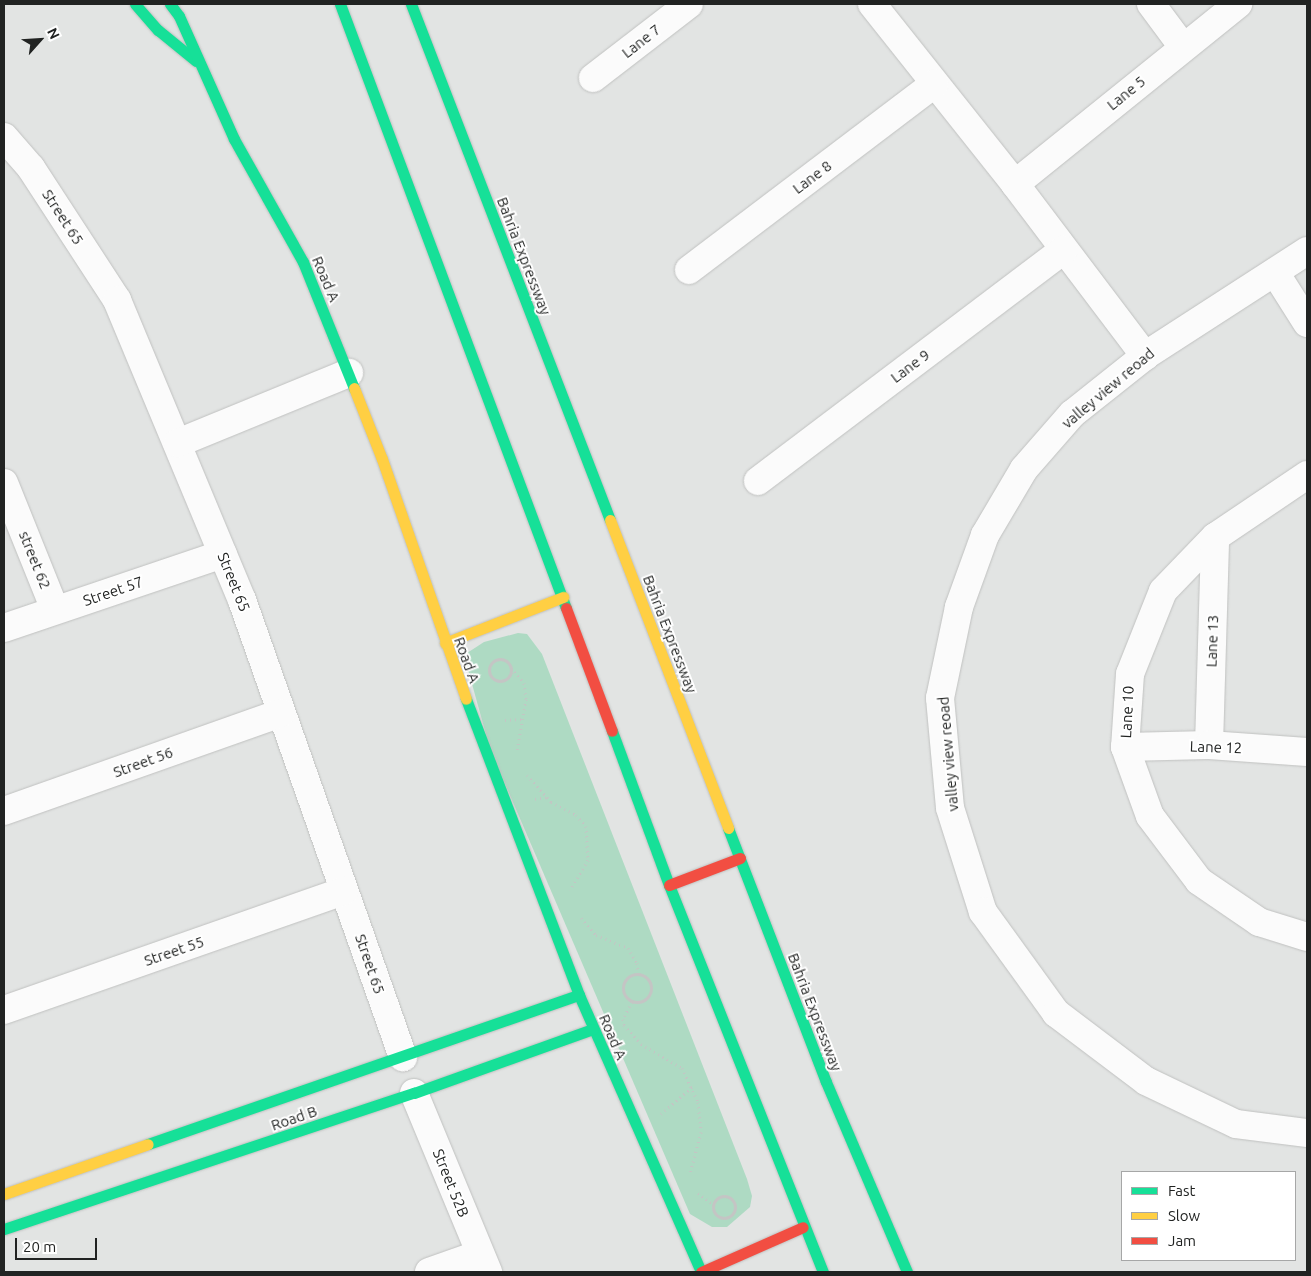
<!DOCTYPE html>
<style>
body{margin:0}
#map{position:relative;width:1311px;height:1276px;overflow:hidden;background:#e2e4e3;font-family:Ubuntu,sans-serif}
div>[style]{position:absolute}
.green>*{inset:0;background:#aedac3}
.path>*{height:3px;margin-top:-1.5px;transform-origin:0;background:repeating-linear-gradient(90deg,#c4c5c4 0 1px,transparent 0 5px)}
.path>.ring{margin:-1.5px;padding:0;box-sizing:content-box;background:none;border:3px solid #c4c5c4;border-radius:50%}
.roads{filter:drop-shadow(0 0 1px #c0c1c0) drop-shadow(0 0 1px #c0c1c0)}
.street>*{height:28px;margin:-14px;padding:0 14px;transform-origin:14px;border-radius:14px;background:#fbfbfb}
.fast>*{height:11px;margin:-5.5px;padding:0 5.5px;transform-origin:5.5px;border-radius:5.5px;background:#16e098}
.slow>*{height:11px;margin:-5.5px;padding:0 5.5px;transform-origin:5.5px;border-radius:5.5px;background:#ffcf43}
.jam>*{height:11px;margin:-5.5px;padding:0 5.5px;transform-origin:5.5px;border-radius:5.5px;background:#f24e42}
span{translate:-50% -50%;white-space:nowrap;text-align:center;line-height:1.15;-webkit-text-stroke:4px #fff;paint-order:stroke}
.street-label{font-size:15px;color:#212322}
.frame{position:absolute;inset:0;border:5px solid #212322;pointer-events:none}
.legend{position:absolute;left:1121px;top:1171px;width:175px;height:90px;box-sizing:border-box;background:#fff;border:1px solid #a6a7a7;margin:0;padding:6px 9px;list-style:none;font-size:15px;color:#212322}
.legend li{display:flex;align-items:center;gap:10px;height:25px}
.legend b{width:25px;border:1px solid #a6a7a7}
.north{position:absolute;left:15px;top:15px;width:50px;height:50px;-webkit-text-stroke:4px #fff;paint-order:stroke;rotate:64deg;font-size:14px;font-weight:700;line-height:20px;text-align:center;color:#212322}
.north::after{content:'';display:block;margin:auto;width:18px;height:22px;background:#212322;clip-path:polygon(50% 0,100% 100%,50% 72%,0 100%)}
.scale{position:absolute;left:15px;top:1238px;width:82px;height:22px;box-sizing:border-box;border:2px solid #212322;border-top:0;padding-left:6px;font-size:15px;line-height:18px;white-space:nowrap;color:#212322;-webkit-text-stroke:4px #fff;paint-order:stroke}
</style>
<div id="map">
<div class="green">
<i style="clip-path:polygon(518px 633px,527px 634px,542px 654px,747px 1179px,752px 1196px,750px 1207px,727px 1227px,712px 1227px,690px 1214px,490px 749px,464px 655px,484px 642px)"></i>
</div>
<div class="path">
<i class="ring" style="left:489px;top:659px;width:19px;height:19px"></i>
<i style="left:511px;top:668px;width:20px;rotate:49deg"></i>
<i style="left:524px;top:683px;width:16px;rotate:83deg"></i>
<i style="left:526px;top:699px;width:53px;rotate:99.8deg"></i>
<i style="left:505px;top:720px;width:17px;rotate:-3deg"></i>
<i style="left:527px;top:775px;width:36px;rotate:48deg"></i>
<i style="left:551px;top:802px;width:28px;rotate:27deg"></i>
<i style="left:576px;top:815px;width:15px;rotate:48deg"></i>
<i style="left:586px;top:826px;width:34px;rotate:87deg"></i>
<i style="left:588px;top:860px;width:35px;rotate:121deg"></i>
<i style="left:535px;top:799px;width:11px;rotate:-10deg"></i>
<i style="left:581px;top:918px;width:23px;rotate:49deg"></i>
<i style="left:596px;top:935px;width:35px;rotate:22deg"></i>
<i style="left:628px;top:948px;width:17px;rotate:59deg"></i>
<i style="left:637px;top:963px;width:11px;rotate:85deg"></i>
<i class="ring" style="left:623px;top:974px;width:25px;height:25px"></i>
<i style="left:632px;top:1002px;width:19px;rotate:118deg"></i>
<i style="left:623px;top:1019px;width:6px;rotate:81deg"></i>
<i style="left:624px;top:1025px;width:25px;rotate:48deg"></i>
<i style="left:641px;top:1044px;width:48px;rotate:30.3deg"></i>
<i style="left:682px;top:1068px;width:38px;rotate:65deg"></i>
<i style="left:698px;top:1102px;width:30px;rotate:84deg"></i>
<i style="left:701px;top:1132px;width:43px;rotate:104.7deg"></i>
<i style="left:661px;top:1114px;width:41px;rotate:-41.1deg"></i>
<i style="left:698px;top:1193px;width:19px;rotate:36deg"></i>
<i class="ring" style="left:713px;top:1196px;width:19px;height:19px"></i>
</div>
<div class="roads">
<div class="street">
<i style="left:872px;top:4px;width:230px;rotate:51.5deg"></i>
<i style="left:1015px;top:184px;width:216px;rotate:52.9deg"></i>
<i style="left:1151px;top:4px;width:54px;rotate:53.3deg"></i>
<i style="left:593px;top:78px;width:121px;rotate:-37.6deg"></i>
<i style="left:4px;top:137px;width:41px;rotate:48.9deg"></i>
<i style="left:31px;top:168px;width:158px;rotate:56.9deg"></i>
<i style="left:117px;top:300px;width:325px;rotate:67.4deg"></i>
<i style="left:242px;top:600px;width:485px;rotate:70.6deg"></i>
<i style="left:1015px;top:184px;width:287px;rotate:-38.9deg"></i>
<i style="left:1307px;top:251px;width:193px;rotate:147.1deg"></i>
<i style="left:1145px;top:356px;width:93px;rotate:141.5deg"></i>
<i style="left:1072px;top:414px;width:73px;rotate:131.1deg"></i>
<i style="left:1024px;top:469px;width:77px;rotate:120.6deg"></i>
<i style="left:985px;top:535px;width:77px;rotate:109.9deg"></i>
<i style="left:959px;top:607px;width:93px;rotate:101.8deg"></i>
<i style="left:940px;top:698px;width:110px;rotate:84.8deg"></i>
<i style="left:950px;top:808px;width:109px;rotate:72.4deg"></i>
<i style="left:983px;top:912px;width:125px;rotate:54.1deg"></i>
<i style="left:1056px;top:1013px;width:113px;rotate:37.1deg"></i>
<i style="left:1146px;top:1081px;width:100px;rotate:25.5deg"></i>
<i style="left:1236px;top:1124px;width:72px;rotate:7.2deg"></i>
<i style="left:689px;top:270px;width:308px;rotate:-37.2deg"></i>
<i style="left:1276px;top:274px;width:58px;rotate:57.7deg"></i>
<i style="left:178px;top:443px;width:185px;rotate:-22.3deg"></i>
<i style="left:1307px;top:475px;width:111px;rotate:146deg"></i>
<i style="left:1215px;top:537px;width:75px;rotate:133.9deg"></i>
<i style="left:1163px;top:591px;width:89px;rotate:111.7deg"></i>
<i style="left:1130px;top:674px;width:73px;rotate:93.9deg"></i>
<i style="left:1125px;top:747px;width:73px;rotate:70.1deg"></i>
<i style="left:1150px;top:816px;width:81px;rotate:53deg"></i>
<i style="left:1199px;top:881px;width:73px;rotate:34.3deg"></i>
<i style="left:1259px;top:922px;width:50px;rotate:17.4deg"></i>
<i style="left:758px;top:481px;width:383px;rotate:-37.1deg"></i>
<i style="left:4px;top:483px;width:137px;rotate:68.1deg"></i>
<i style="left:4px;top:628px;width:231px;rotate:-18.7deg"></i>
<i style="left:1209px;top:745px;width:208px;rotate:-88.3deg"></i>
<i style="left:1125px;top:747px;width:84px;rotate:-1.4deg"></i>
<i style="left:1209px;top:745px;width:98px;rotate:4.1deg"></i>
<i style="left:4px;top:811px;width:294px;rotate:-19.5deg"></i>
<i style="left:4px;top:1010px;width:360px;rotate:-19.3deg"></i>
<i style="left:414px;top:1093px;width:194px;rotate:67.5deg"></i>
<i style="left:429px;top:1272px;width:54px;rotate:-19.4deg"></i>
</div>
<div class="fast">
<i style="left:135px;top:4px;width:35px;rotate:49deg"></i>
<i style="left:158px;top:30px;width:49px;rotate:39.2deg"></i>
<i style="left:170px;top:4px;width:15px;rotate:53deg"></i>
<i style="left:179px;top:16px;width:135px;rotate:65.9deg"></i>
<i style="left:234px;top:139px;width:141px;rotate:60.7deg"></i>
<i style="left:303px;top:262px;width:136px;rotate:68deg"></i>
<i style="left:340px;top:4px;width:645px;rotate:69.49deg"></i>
<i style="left:411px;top:4px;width:553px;rotate:68.91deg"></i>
<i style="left:466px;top:699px;width:317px;rotate:69.1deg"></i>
<i style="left:579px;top:995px;width:303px;rotate:66.2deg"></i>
<i style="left:612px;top:731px;width:164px;rotate:69.7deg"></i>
<i style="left:669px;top:885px;width:417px;rotate:68.3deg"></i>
<i style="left:728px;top:828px;width:272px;rotate:68.9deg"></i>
<i style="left:826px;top:1082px;width:207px;rotate:66.9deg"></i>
<i style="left:148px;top:1144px;width:456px;rotate:-19.1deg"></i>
<i style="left:4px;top:1229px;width:432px;rotate:-18.4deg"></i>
<i style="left:414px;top:1093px;width:190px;rotate:-19.7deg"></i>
</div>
<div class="slow">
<i style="left:354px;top:388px;width:76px;rotate:68.5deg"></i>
<i style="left:382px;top:459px;width:254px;rotate:70.7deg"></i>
<i style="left:610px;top:520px;width:330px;rotate:69deg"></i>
<i style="left:445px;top:643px;width:127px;rotate:-21.3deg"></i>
<i style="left:4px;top:1194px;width:152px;rotate:-19.1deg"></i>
</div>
<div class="jam">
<i style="left:566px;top:608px;width:131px;rotate:69.5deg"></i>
<i style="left:669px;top:885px;width:76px;rotate:-20.8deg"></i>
<i style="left:701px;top:1272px;width:111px;rotate:-23.8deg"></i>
</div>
</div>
<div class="street-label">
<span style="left:641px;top:41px;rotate:-38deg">Lane 7</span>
<span style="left:1126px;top:93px;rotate:-39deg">Lane 5</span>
<span style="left:812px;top:177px;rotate:-37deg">Lane 8</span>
<span style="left:63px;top:217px;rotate:57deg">Street 65</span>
<span style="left:524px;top:256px;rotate:69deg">Bahria Expressway</span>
<span style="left:326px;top:279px;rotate:67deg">Road A</span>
<span style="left:910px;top:366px;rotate:-37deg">Lane 9</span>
<span style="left:1108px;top:388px;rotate:-40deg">valley view reoad</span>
<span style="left:35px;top:560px;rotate:68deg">street 62</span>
<span style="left:234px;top:582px;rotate:68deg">Street 65</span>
<span style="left:113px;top:591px;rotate:-19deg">Street 57</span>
<span style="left:670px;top:634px;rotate:69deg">Bahria Expressway</span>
<span style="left:1212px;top:641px;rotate:-88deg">Lane 13</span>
<span style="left:467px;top:660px;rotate:70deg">Road A</span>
<span style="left:1127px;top:712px;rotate:-87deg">Lane 10</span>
<span style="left:1216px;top:747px;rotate:2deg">Lane 12</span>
<span style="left:948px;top:754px;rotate:-95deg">valley view reoad</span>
<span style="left:143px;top:762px;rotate:-20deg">Street 56</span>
<span style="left:174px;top:951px;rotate:-19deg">Street 55</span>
<span style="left:370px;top:964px;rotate:71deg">Street 65</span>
<span style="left:815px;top:1012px;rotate:69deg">Bahria Expressway</span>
<span style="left:613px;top:1037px;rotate:67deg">Road A</span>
<span style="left:294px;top:1118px;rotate:-19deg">Road B</span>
<span style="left:451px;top:1183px;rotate:68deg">Street 52B</span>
</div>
<div class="frame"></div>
<ul class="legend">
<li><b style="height:6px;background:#16e098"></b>Fast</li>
<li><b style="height:6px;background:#ffcf43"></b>Slow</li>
<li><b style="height:6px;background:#f24e42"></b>Jam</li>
</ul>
<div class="north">N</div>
<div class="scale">20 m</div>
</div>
